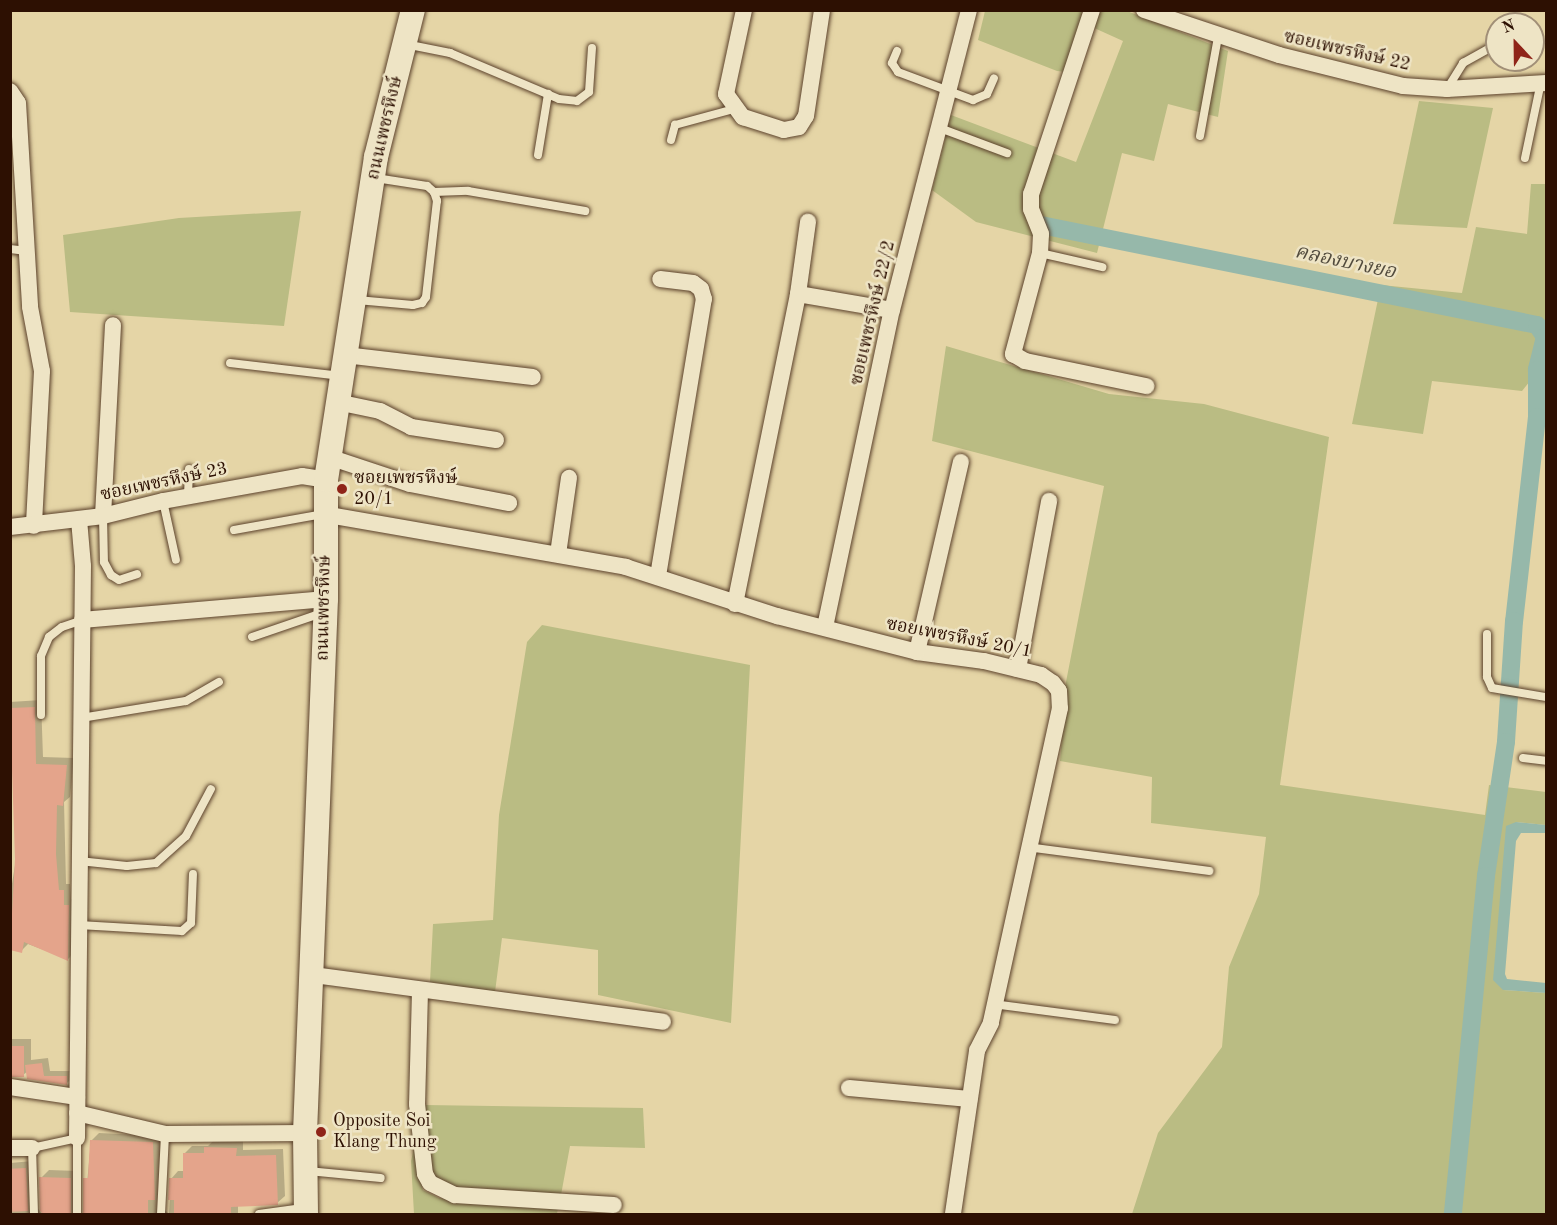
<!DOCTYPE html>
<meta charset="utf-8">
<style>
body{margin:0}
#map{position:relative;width:1557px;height:1225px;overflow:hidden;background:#e5d5a6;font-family:"Old Standard TT","Noto Serif Thai",serif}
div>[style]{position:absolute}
.green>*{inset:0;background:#babc83}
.water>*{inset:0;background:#96b8aa}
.shadow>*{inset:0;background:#0003}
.canal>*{height:18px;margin:-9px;padding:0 9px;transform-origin:9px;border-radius:9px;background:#96b8aa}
.building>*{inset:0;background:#e4a48b;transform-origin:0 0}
.roads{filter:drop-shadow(0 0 2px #5b412b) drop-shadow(0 0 2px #5b412b)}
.service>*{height:8px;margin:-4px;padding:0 4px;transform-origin:4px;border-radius:4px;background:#eee4c5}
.minor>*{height:16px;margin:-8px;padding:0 8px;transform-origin:8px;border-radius:8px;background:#eee4c5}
.secondary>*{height:24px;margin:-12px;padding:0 12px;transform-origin:12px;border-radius:12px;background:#eee4c5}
.dots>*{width:16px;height:16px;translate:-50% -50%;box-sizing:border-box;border:3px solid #eee4c5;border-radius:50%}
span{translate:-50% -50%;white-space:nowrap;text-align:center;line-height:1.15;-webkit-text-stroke:5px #eee4c5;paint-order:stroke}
.street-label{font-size:18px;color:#2d1002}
.poi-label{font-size:18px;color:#2d1002}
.left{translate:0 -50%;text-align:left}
.water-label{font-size:20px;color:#524b3d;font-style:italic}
.frame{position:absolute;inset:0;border:12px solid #2d1002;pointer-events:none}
.north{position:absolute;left:1485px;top:12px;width:60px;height:60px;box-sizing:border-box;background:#eee4c5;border:2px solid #a18f77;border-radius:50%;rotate:338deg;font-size:16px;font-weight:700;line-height:24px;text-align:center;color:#2d1002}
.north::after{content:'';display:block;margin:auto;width:21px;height:27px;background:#8f2418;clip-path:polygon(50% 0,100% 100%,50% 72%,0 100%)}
</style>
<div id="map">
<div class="green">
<i style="clip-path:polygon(985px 11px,1127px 11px,1228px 51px,1218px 117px,1168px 104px,1154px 161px,1122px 153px,1097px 253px,976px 222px,932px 190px,951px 115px,1076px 162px,1123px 41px,1092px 27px,1075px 73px,1057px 71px,978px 40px)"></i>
<i style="clip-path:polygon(1419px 101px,1493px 108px,1467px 228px,1393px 224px)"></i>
<i style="clip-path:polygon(1531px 184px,1546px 184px,1546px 361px,1522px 391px,1432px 381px,1423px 434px,1352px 424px,1381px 285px,1462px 293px,1476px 227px,1527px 234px)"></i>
<i style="clip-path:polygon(301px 211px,284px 326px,70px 312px,63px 235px,179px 218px)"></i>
<i style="clip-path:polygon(946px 346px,1109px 394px,1204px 404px,1329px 437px,1280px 785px,1485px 815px,1489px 785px,1546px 792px,1546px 825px,1516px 822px,1503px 990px,1546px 993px,1546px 1214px,1132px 1214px,1158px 1133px,1222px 1047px,1229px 967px,1259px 894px,1266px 837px,1151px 823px,1152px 777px,1060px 761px,1066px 682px,1104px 486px,932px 441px)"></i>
<i style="clip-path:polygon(542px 625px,750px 665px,731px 1023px,598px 995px,598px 950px,502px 938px,495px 992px,430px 982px,433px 924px,493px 920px,499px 815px,527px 642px)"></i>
<i style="clip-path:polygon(425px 1105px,643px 1108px,645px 1148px,570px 1146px,561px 1195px,461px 1188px,437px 1181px,428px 1160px)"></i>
<i style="clip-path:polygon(414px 1148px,423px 1190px,439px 1198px,558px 1208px,557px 1214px,414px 1214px,411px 1161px)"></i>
</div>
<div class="water">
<i style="clip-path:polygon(1516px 822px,1546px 825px,1546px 833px,1521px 833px,1516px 841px,1505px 974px,1507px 979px,1546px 983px,1546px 993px,1503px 990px,1493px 980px,1506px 826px)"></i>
</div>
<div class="shadow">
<i style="clip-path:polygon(41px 700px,43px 757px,74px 758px,70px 797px,64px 802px,66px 884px,70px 884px,71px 899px,76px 899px,75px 952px,68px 959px,28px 944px,21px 951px,10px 949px,10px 896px,16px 859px,10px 702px)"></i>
<i style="clip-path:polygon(10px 1039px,31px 1039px,31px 1060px,48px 1058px,50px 1071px,72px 1071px,72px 1078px,67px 1083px,28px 1071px,23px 1075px,10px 1074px)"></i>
<i style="clip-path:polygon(99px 1133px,160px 1136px,162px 1207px,169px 1214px,92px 1214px,85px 1205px,91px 1141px)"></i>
<i style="clip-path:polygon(213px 1141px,243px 1141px,243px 1150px,283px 1149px,285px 1196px,277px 1203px,238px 1205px,238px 1214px,169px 1214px,171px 1179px,178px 1171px,185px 1171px,184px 1154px,192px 1146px,208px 1146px)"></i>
<i style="clip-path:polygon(33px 1161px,35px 1206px,42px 1213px,41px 1178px,49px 1170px,78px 1171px,76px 1214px,10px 1214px,10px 1163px)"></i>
</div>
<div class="canal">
<i style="left:1041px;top:225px;width:506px;rotate:11.4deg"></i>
<i style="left:1537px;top:325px;width:14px;rotate:56deg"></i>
<i style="left:1545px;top:337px;width:34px;rotate:104deg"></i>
<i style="left:1537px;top:370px;width:47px;rotate:90deg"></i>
<i style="left:1537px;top:417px;width:205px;rotate:96.4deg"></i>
<i style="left:1514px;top:621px;width:121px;rotate:93.8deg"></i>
<i style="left:1506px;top:742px;width:135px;rotate:98.5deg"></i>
<i style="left:1486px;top:876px;width:340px;rotate:95.6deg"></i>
</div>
<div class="building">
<i style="clip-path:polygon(35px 707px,36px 764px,67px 765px,63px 806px,57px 805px,56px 854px,59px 890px,64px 890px,64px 905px,69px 905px,68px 961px,24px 942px,22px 953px,10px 950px,15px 859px,10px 708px)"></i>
<i style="left:10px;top:1046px;width:14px;height:31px"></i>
<i style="clip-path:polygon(42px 1063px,44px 1076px,67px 1076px,67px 1085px,27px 1079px,25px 1065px)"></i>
<i style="clip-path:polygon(90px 1140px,153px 1142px,155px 1200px,148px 1200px,148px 1215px,83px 1215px,83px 1178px,88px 1178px)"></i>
<i style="clip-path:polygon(204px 1147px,237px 1148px,236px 1156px,276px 1155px,278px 1205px,231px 1207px,231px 1215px,174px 1215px,174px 1200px,168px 1200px,169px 1178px,183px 1178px,183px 1153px,204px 1153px)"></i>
<i style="left:26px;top:1168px;width:43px;height:16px;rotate:87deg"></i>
<i style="clip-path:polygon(39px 1177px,71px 1178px,71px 1215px,44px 1215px,40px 1211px)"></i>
</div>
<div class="roads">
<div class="service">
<i style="left:405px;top:44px;width:46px;rotate:11.3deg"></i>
<i style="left:450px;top:53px;width:118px;rotate:22.9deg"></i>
<i style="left:559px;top:99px;width:18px;rotate:6deg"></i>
<i style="left:577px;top:101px;width:15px;rotate:-37deg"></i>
<i style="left:589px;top:92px;width:44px;rotate:-86.1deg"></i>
<i style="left:897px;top:51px;width:13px;rotate:113deg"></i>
<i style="left:892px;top:63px;width:11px;rotate:56deg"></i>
<i style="left:898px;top:72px;width:80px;rotate:20.5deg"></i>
<i style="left:973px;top:100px;width:15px;rotate:-23deg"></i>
<i style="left:987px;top:94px;width:17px;rotate:-66deg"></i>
<i style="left:1447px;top:89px;width:31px;rotate:-58deg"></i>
<i style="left:1463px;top:63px;width:39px;rotate:-29deg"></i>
<i style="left:937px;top:127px;width:75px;rotate:20.4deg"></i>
<i style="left:1200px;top:136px;width:101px;rotate:-79.7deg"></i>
<i style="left:671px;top:140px;width:16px;rotate:-75deg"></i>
<i style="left:675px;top:125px;width:61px;rotate:-15.2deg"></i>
<i style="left:538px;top:155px;width:62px;rotate:-80.7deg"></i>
<i style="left:1525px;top:158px;width:78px;rotate:-78.1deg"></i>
<i style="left:434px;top:192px;width:34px;rotate:-2deg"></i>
<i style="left:468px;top:191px;width:119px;rotate:9.7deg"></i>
<i style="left:10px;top:249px;width:17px;rotate:7deg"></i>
<i style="left:1040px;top:253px;width:64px;rotate:12.7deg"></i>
<i style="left:357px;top:300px;width:56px;rotate:5.1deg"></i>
<i style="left:413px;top:305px;width:9px;rotate:-13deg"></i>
<i style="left:422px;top:303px;width:7px;rotate:-56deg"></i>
<i style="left:426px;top:297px;width:97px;rotate:-83.5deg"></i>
<i style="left:437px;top:201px;width:9px;rotate:-108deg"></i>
<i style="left:434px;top:192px;width:9px;rotate:-139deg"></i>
<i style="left:427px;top:186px;width:52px;rotate:-171.1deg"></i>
<i style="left:230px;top:363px;width:112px;rotate:6.7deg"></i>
<i style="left:188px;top:497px;width:28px;rotate:-88deg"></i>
<i style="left:163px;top:501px;width:60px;rotate:77.6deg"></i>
<i style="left:103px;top:516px;width:46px;rotate:88.8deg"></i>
<i style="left:104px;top:562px;width:15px;rotate:62deg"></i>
<i style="left:111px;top:575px;width:9px;rotate:32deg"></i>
<i style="left:119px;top:580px;width:19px;rotate:-18deg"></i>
<i style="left:234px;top:530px;width:90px;rotate:-10.2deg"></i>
<i style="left:1487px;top:634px;width:43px;rotate:90deg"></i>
<i style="left:1487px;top:677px;width:12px;rotate:66deg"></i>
<i style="left:1492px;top:688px;width:55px;rotate:9.5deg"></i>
<i style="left:252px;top:637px;width:74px;rotate:-18.9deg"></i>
<i style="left:41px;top:715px;width:59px;rotate:-90deg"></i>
<i style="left:41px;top:656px;width:21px;rotate:-67deg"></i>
<i style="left:49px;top:637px;width:16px;rotate:-38deg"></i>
<i style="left:62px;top:627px;width:21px;rotate:-19deg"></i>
<i style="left:81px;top:718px;width:106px;rotate:-9.2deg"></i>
<i style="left:186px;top:701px;width:38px;rotate:-30deg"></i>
<i style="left:1523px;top:758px;width:23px;rotate:7deg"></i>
<i style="left:1027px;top:847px;width:184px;rotate:7.5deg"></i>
<i style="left:79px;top:861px;width:48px;rotate:5.9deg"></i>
<i style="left:127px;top:866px;width:29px;rotate:-6deg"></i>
<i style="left:156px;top:863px;width:40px;rotate:-42deg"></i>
<i style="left:186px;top:836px;width:53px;rotate:-62deg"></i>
<i style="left:79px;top:925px;width:103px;rotate:3.3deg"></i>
<i style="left:182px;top:931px;width:12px;rotate:-42deg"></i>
<i style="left:191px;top:923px;width:49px;rotate:-87.7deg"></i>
<i style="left:993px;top:1004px;width:123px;rotate:7.5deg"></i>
<i style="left:308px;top:1171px;width:73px;rotate:5.5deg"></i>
<i style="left:34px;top:1214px;width:66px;rotate:-91.7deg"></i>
<i style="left:32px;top:1148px;width:46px;rotate:-12.5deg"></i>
<i style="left:77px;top:1138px;width:76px;rotate:90deg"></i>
<i style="left:161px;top:1214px;width:80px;rotate:-87.1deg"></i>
<i style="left:259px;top:1214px;width:44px;rotate:-7.8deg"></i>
</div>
<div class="minor">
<i style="left:744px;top:10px;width:86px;rotate:102.1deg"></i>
<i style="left:726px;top:94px;width:29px;rotate:54deg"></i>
<i style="left:743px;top:117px;width:43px;rotate:17.6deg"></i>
<i style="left:784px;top:130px;width:15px;rotate:-11deg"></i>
<i style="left:799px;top:127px;width:13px;rotate:-58deg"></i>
<i style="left:806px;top:116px;width:107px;rotate:-81.4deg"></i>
<i style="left:1092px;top:10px;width:194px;rotate:108.3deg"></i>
<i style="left:1031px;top:194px;width:15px;rotate:90deg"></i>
<i style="left:1031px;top:209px;width:27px;rotate:68deg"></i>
<i style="left:1041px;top:234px;width:19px;rotate:93deg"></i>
<i style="left:1040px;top:253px;width:105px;rotate:105deg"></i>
<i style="left:1013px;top:354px;width:14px;rotate:30deg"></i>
<i style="left:1025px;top:361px;width:124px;rotate:11.7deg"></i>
<i style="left:1144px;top:10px;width:142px;rotate:18.4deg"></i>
<i style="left:1279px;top:55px;width:128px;rotate:14deg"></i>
<i style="left:1403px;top:86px;width:44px;rotate:3.9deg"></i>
<i style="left:1447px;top:89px;width:99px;rotate:-3.5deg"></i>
<i style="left:10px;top:91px;width:14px;rotate:56deg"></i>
<i style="left:18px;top:103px;width:204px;rotate:86.6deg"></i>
<i style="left:30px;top:307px;width:65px;rotate:79.4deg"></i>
<i style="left:42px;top:371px;width:155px;rotate:93deg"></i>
<i style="left:798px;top:294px;width:73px;rotate:-82.1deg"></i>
<i style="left:345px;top:355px;width:189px;rotate:6.7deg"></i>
<i style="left:337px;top:402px;width:44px;rotate:11.8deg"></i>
<i style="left:380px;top:411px;width:35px;rotate:27deg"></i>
<i style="left:411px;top:427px;width:86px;rotate:8.7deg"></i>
<i style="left:329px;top:457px;width:85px;rotate:18.4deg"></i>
<i style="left:410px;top:484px;width:101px;rotate:10.9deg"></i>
<i style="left:323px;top:514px;width:308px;rotate:9.9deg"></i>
<i style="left:626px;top:567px;width:159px;rotate:18deg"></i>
<i style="left:777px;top:616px;width:145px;rotate:14.4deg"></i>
<i style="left:917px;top:652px;width:68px;rotate:7.7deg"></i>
<i style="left:984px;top:661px;width:59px;rotate:13.8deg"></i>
<i style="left:1041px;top:675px;width:14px;rotate:34deg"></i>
<i style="left:1053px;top:683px;width:10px;rotate:53deg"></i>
<i style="left:1059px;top:691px;width:17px;rotate:87deg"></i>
<i style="left:1060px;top:708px;width:322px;rotate:102.4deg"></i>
<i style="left:991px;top:1023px;width:31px;rotate:117deg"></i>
<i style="left:977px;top:1051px;width:165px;rotate:98.4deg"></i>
<i style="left:103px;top:516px;width:191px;rotate:-87deg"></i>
<i style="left:10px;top:527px;width:94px;rotate:-6.7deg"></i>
<i style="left:103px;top:516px;width:62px;rotate:-14deg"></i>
<i style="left:163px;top:501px;width:141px;rotate:-10.2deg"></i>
<i style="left:302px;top:476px;width:24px;rotate:9deg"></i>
<i style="left:558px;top:554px;width:77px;rotate:-81.8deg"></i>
<i style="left:658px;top:576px;width:281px;rotate:-80.6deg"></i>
<i style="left:704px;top:299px;width:10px;rotate:-107deg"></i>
<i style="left:701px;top:289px;width:10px;rotate:-143deg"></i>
<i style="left:693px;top:283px;width:33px;rotate:-173deg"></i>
<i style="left:735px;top:604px;width:316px;rotate:-78.5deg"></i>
<i style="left:798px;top:294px;width:95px;rotate:9.7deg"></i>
<i style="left:82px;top:620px;width:245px;rotate:-4.9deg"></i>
<i style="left:825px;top:627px;width:324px;rotate:-78.1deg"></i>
<i style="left:892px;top:310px;width:310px;rotate:-75.6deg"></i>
<i style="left:917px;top:652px;width:195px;rotate:-77deg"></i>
<i style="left:1018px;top:669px;width:171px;rotate:-79.5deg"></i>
<i style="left:313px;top:975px;width:353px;rotate:7.6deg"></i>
<i style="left:420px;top:991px;width:113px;rotate:91.5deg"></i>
<i style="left:417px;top:1104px;width:70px;rotate:83.5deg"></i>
<i style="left:425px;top:1174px;width:10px;rotate:61deg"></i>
<i style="left:430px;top:1183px;width:28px;rotate:26deg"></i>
<i style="left:455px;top:1195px;width:159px;rotate:3.6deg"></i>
<i style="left:10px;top:1087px;width:68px;rotate:8.5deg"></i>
<i style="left:849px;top:1088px;width:121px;rotate:5.2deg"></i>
<i style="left:77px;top:1113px;width:90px;rotate:13.4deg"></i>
<i style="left:165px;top:1134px;width:140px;rotate:-0.4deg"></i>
<i style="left:77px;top:1138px;width:572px;rotate:-89.4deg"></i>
<i style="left:83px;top:566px;width:47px;rotate:-94.9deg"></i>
<i style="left:10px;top:1148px;width:22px"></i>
</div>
<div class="secondary">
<i style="left:306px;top:1214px;width:81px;rotate:-90.7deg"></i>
<i style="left:305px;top:1133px;width:534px;rotate:-87.75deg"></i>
<i style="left:326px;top:599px;width:119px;rotate:-90deg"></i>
<i style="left:326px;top:480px;width:327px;rotate:-81.2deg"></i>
<i style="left:376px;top:157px;width:152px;rotate:-75.9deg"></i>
</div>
</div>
<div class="dots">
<i style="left:342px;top:489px;background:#8f2418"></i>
<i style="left:321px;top:1132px;background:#8f2418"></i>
</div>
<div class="street-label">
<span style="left:1347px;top:51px;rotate:13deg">ซอยเพชรหึงษ์ 22</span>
<span style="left:385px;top:128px;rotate:-77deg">ถนนเพชรหึงษ์</span>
<span style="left:873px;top:313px;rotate:-77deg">ซอยเพชรหึงษ์ 22/2</span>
<span style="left:164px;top:482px;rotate:-12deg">ซอยเพชรหึงษ์ 23</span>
<span style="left:324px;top:608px;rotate:-89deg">ถนนเพชรหึงษ์</span>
<span style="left:959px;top:638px;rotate:11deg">ซอยเพชรหึงษ์ 20/1</span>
</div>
<div class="poi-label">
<span class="left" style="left:354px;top:489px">ซอยเพชรหึงษ์<br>20/1</span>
<span class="left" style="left:333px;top:1132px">Opposite Soi<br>Klang Thung</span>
</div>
<div class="water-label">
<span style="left:1345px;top:263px;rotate:12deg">คลองบางยอ</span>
</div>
<div class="frame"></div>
<div class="north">N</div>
</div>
